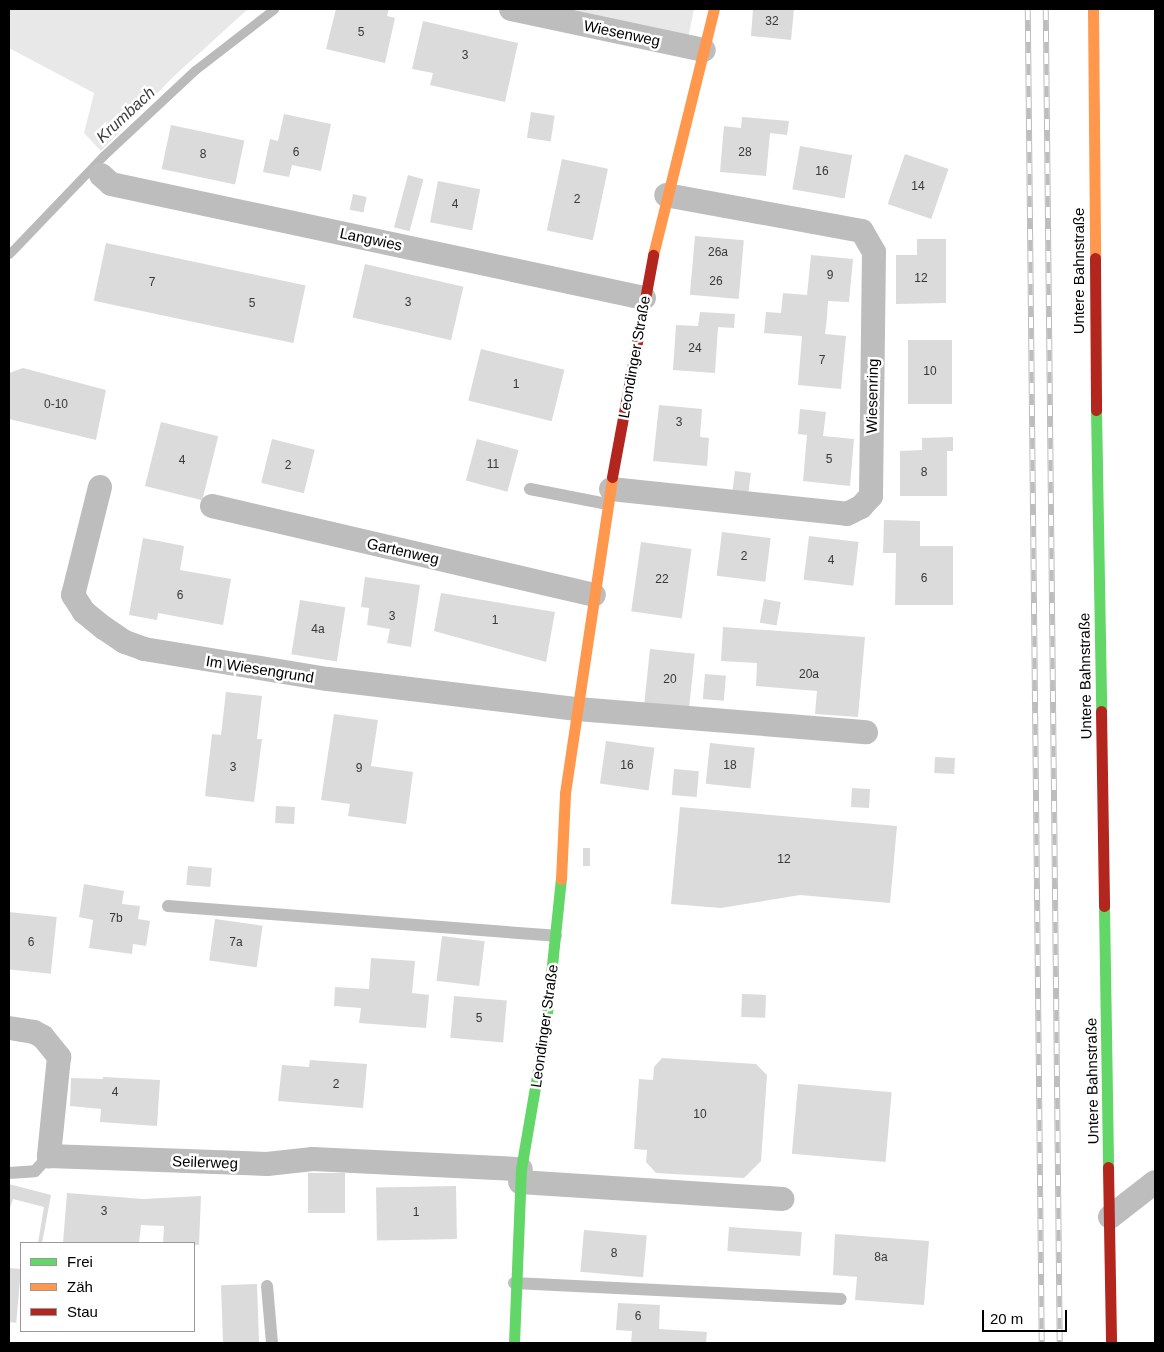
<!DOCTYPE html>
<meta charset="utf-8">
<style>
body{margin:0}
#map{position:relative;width:1164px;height:1352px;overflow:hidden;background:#fff;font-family:Arial,sans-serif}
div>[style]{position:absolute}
.green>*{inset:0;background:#e8e8e8}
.stream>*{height:9px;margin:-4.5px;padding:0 4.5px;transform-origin:4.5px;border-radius:4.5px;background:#bababa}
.building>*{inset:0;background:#dbdbdb;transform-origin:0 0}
.lane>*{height:12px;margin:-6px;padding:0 6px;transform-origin:6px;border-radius:6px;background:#bdbdbd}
.street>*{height:24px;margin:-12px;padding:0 12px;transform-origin:12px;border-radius:12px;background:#bdbdbd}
.fast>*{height:11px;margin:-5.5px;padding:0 5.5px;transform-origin:5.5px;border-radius:5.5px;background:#63d668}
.slow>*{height:11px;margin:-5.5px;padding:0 5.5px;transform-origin:5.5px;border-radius:5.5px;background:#ff974d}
.jam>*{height:11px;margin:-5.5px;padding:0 5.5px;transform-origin:5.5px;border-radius:5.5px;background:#b3261e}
.rail>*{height:5.5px;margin-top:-2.75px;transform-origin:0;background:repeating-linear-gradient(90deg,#fff 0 11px,#bdbdbd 0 22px);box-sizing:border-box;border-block:1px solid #bdbdbd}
span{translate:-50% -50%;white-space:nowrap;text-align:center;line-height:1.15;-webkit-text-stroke:5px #fff;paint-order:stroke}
.number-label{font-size:12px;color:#373737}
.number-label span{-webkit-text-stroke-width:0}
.street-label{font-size:15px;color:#000}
.water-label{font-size:16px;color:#3d3d3d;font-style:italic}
.frame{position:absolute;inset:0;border:10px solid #000;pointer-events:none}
.legend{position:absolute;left:20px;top:1242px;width:175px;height:90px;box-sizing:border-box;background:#fff;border:1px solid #999;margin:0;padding:6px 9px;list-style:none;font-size:15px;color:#000}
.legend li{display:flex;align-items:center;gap:10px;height:25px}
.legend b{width:25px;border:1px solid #999}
.scale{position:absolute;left:982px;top:1310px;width:85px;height:22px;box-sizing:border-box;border:2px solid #000;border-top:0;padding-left:6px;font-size:15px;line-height:18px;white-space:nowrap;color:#000;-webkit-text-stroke:4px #fff;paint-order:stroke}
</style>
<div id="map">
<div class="green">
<i style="clip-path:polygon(9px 9px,248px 9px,173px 77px,101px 151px,84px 133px,94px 93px,9px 48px)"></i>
<i style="clip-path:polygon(553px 9px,694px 9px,688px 39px)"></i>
</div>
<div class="stream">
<i style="left:9px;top:254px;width:136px;rotate:-46.2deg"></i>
<i style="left:103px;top:156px;width:126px;rotate:-43.1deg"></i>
<i style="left:195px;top:70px;width:100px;rotate:-37.7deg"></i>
</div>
<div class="building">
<i style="clip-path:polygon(336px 9px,389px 9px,387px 16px,395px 18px,385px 63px,326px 49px)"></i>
<i style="clip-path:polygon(753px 9px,794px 9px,791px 40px,751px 36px)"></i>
<i style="clip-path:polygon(423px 21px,518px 43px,505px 102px,430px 85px,433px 73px,412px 69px)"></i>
<i style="left:531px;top:112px;width:24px;height:26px;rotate:9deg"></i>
<i style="clip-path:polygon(284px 114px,331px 124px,321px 171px,292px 165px,289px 177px,263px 172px,270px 139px,278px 141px)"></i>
<i style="clip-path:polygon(742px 117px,789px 121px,787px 135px,770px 133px,766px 176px,720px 172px,724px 126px,741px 128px)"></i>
<i style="left:171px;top:125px;width:75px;height:45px;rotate:12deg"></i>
<i style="left:800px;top:146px;width:53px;height:44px;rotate:10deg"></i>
<i style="left:905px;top:154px;width:46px;height:53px;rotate:19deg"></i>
<i style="left:562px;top:159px;width:47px;height:73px;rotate:12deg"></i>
<i style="left:408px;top:175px;width:16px;height:54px;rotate:15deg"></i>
<i style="left:438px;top:181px;width:43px;height:42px;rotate:11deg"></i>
<i style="left:353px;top:194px;width:14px;height:16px;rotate:12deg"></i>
<i style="left:695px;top:236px;width:49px;height:59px;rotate:5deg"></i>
<i style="clip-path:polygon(917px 239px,946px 239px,946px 303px,896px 304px,896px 255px,917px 255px)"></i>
<i style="left:106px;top:243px;width:204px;height:59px;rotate:12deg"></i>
<i style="clip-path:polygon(811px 255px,853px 259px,849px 302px,828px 301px,827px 317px,825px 334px,846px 336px,841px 389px,798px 385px,802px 336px,764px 333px,766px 312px,781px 313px,783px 293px,807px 295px)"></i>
<i style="left:365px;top:264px;width:101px;height:55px;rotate:13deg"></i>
<i style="clip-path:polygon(700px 312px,735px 314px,734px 328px,718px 327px,715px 373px,673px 370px,676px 325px,698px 326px)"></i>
<i style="left:908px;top:340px;width:44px;height:64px"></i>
<i style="left:481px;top:349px;width:86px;height:53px;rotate:14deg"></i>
<i style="clip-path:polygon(23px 368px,106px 390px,96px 440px,9px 419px,9px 373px)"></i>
<i style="clip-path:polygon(659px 405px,702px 409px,700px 437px,709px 438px,707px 466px,653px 461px)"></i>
<i style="clip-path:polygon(800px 409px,826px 412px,823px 436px,854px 439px,850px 486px,803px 481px,807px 435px,798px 434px)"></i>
<i style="left:161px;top:422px;width:59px;height:66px;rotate:14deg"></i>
<i style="clip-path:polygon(953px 437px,953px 451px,947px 451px,947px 496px,900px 496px,900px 451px,922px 450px,922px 438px)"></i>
<i style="left:272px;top:439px;width:44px;height:45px;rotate:14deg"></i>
<i style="left:477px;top:439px;width:43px;height:43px;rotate:15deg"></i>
<i style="left:735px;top:471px;width:16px;height:19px;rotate:7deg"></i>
<i style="clip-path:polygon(884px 520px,920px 521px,920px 546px,953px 546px,953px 605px,895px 605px,896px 553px,883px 553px)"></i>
<i style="left:722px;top:532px;width:49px;height:44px;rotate:7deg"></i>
<i style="left:809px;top:536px;width:50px;height:44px;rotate:7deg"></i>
<i style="clip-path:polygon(143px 538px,184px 546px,180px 570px,231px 579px,223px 625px,158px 613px,157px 620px,129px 615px)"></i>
<i style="left:641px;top:542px;width:51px;height:70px;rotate:8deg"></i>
<i style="clip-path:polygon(365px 577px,420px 585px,411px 647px,387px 643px,390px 629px,367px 625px,369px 608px,361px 607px)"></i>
<i style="clip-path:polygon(441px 593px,555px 612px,546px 662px,434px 631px)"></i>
<i style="left:764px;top:599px;width:17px;height:24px;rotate:10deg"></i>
<i style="left:300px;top:600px;width:46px;height:55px;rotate:9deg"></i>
<i style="clip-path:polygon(723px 627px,865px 637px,858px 717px,815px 714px,817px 691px,756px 686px,757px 663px,721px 661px)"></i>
<i style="left:650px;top:649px;width:45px;height:58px;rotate:6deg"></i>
<i style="left:705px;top:674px;width:21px;height:25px;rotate:5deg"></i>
<i style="clip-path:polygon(226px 692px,262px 696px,257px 739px,262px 739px,254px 802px,205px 796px,212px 734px,221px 735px)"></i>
<i style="clip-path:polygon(334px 714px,378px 720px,371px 766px,413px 772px,406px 824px,348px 816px,350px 804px,321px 800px)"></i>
<i style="left:606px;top:741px;width:49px;height:43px;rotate:8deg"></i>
<i style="left:710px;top:743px;width:45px;height:41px;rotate:6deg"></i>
<i style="left:935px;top:757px;width:20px;height:16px;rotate:3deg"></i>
<i style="left:674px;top:769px;width:25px;height:26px;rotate:5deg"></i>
<i style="left:852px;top:788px;width:18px;height:19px;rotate:3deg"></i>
<i style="left:276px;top:806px;width:19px;height:17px;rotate:3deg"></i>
<i style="clip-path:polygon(680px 807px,897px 826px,890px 903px,800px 895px,721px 908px,671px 904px)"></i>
<i style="left:583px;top:848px;width:7px;height:18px"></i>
<i style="left:188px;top:866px;width:24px;height:19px;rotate:5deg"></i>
<i style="clip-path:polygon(84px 884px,124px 891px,122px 904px,140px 906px,138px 919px,150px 921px,146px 946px,133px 944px,132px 954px,89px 948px,93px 920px,79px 917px)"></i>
<i style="left:9px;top:912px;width:48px;height:57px;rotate:6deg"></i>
<i style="left:215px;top:919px;width:48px;height:42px;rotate:8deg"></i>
<i style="left:442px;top:936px;width:43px;height:45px;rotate:7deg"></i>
<i style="clip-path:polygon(371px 958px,415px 961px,412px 993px,429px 995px,426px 1028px,359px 1023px,361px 1008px,334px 1006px,335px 987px,369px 989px)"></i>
<i style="left:742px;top:994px;width:24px;height:23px;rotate:2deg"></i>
<i style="left:454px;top:996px;width:53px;height:42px;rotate:5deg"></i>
<i style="clip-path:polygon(662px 1058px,756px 1064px,767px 1075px,761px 1161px,744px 1178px,656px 1173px,646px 1162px,647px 1150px,634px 1149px,639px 1079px,653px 1080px,654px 1067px)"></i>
<i style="clip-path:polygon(310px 1060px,367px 1064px,363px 1108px,278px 1101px,282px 1065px,309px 1067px)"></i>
<i style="clip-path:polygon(103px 1077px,160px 1080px,157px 1126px,100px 1122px,101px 1109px,70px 1106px,71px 1078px,103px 1079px)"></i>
<i style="left:798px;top:1084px;width:94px;height:70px;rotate:5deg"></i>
<i style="left:308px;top:1173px;width:37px;height:40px"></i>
<i style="clip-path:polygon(9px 1184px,51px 1195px,42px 1243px,38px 1243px,44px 1207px,13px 1199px,9px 1211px)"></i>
<i style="left:456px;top:1186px;width:53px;height:80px;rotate:89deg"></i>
<i style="clip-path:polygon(67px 1193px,143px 1199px,201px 1196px,199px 1245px,163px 1243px,164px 1226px,141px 1225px,139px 1243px,63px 1243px)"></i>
<i style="left:729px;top:1227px;width:73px;height:24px;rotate:4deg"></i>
<i style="left:584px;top:1230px;width:63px;height:42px;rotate:5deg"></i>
<i style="clip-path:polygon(835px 1234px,929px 1241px,924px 1305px,855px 1300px,857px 1277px,833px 1275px)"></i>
<i style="left:9px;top:1268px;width:12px;height:54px;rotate:5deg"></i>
<i style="left:257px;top:1284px;width:59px;height:36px;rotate:88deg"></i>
<i style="clip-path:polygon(618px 1303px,660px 1305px,659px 1329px,707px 1332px,706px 1343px,631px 1343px,632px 1331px,616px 1330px)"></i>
</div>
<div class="lane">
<i style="left:530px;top:489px;width:78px;rotate:11deg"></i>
<i style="left:168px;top:906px;width:389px;rotate:4.4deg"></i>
<i style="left:9px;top:1173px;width:26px;rotate:-4deg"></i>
<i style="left:35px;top:1171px;width:21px;rotate:-47deg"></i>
<i style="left:514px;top:1283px;width:327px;rotate:2.8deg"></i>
<i style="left:267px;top:1286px;width:57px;rotate:85deg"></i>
</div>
<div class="street">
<i style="left:511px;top:9px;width:197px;rotate:12deg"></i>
<i style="left:101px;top:175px;width:13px;rotate:42deg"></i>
<i style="left:111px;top:184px;width:545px;rotate:12.07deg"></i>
<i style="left:100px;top:487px;width:111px;rotate:104deg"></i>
<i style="left:73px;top:595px;width:20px;rotate:57deg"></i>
<i style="left:84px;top:612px;width:26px;rotate:39deg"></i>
<i style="left:104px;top:628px;width:25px;rotate:34deg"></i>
<i style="left:125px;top:642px;width:20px;rotate:20deg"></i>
<i style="left:144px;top:649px;width:186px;rotate:9.3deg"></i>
<i style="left:328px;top:679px;width:251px;rotate:6.9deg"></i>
<i style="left:577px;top:709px;width:290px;rotate:4.6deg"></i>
<i style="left:611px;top:489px;width:237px;rotate:6deg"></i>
<i style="left:847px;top:514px;width:16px;rotate:-27deg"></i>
<i style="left:861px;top:507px;width:15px;rotate:-48deg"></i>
<i style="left:871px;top:496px;width:244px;rotate:-89.3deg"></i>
<i style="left:874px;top:252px;width:24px;rotate:-120deg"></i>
<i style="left:862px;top:231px;width:199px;rotate:-169.6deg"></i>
<i style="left:212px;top:506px;width:392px;rotate:13.1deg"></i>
<i style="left:9px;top:1028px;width:25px;rotate:9deg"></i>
<i style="left:34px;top:1032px;width:10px;rotate:29deg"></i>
<i style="left:43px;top:1037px;width:26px;rotate:51deg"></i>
<i style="left:59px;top:1057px;width:100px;rotate:95.8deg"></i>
<i style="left:49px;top:1156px;width:218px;rotate:2.1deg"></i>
<i style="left:267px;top:1164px;width:46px;rotate:-6.2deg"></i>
<i style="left:313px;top:1159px;width:208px;rotate:2.8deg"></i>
<i style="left:520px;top:1182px;width:263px;rotate:3.7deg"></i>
<i style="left:1110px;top:1217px;width:57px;rotate:-37.9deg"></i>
</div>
<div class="fast">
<i style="left:1096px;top:410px;width:301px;rotate:89deg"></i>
<i style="left:1104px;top:906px;width:261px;rotate:89.1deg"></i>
<i style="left:514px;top:1343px;width:174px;rotate:-87.7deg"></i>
<i style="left:521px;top:1169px;width:148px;rotate:-80.3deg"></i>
<i style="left:546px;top:1023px;width:145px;rotate:-84.1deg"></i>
</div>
<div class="slow">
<i style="left:1093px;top:9px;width:249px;rotate:89.5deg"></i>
<i style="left:653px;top:255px;width:253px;rotate:-76.1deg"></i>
<i style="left:561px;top:879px;width:86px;rotate:-87.3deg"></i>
<i style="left:565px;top:793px;width:319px;rotate:-81.5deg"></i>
</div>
<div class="jam">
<i style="left:1095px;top:258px;width:152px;rotate:89.6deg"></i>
<i style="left:612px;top:477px;width:226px;rotate:-79.5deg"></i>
<i style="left:1101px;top:711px;width:195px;rotate:89.1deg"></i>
<i style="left:1108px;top:1167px;width:176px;rotate:89deg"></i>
</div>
<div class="rail">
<i style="left:1028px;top:9px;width:1334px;rotate:89.4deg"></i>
<i style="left:1046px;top:9px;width:1334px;rotate:89.4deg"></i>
</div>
<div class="number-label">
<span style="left:772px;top:22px">32</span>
<span style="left:361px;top:33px">5</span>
<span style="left:465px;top:56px">3</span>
<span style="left:296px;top:153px">6</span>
<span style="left:745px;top:153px">28</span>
<span style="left:203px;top:155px">8</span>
<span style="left:822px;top:172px">16</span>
<span style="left:918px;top:187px">14</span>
<span style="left:577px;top:200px">2</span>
<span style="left:455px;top:205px">4</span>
<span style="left:718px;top:253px">26a</span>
<span style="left:830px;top:276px">9</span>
<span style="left:921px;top:279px">12</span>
<span style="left:716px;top:282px">26</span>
<span style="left:152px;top:283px">7</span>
<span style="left:408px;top:303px">3</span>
<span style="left:252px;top:304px">5</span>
<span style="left:695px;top:349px">24</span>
<span style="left:822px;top:361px">7</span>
<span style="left:930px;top:372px">10</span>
<span style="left:516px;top:385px">1</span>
<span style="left:56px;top:405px">0-10</span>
<span style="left:679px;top:423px">3</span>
<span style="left:829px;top:460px">5</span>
<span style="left:182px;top:461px">4</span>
<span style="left:493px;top:465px">11</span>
<span style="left:288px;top:466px">2</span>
<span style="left:924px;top:473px">8</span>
<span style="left:744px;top:557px">2</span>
<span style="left:831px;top:561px">4</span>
<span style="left:924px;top:579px">6</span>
<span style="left:662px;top:580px">22</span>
<span style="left:180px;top:596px">6</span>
<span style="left:392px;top:617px">3</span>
<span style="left:495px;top:621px">1</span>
<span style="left:318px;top:630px">4a</span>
<span style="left:809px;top:675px">20a</span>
<span style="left:670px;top:680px">20</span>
<span style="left:627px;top:766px">16</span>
<span style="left:730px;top:766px">18</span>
<span style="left:233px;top:768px">3</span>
<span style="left:359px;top:769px">9</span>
<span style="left:784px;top:860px">12</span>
<span style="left:116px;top:919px">7b</span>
<span style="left:31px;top:943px">6</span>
<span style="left:236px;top:943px">7a</span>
<span style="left:479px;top:1019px">5</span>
<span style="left:336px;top:1085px">2</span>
<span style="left:115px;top:1093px">4</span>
<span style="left:700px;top:1115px">10</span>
<span style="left:104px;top:1212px">3</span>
<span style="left:416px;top:1213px">1</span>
<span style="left:614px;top:1254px">8</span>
<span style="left:881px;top:1258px">8a</span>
<span style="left:638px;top:1317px">6</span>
</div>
<div class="street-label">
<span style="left:622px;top:33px;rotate:12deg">Wiesenweg</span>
<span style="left:371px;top:239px;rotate:12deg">Langwies</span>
<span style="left:1079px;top:271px;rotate:-90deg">Untere Bahnstraße</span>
<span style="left:634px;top:357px;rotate:-80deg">Leondinger Straße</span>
<span style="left:872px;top:396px;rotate:-89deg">Wiesenring</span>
<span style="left:403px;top:551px;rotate:13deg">Gartenweg</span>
<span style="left:260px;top:669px;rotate:9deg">Im Wiesengrund</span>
<span style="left:1085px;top:676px;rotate:-91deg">Untere Bahnstraße</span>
<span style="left:544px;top:1026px;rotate:-82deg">Leondinger Straße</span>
<span style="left:1092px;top:1081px;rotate:-91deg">Untere Bahnstraße</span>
<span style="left:205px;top:1162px;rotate:2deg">Seilerweg</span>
</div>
<div class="water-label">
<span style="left:126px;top:115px;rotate:-43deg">Krumbach</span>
</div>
<div class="frame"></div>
<ul class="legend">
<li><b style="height:6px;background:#63d668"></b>Frei</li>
<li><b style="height:6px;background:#ff974d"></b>Zäh</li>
<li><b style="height:6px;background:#b3261e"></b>Stau</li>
</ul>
<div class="scale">20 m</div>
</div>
